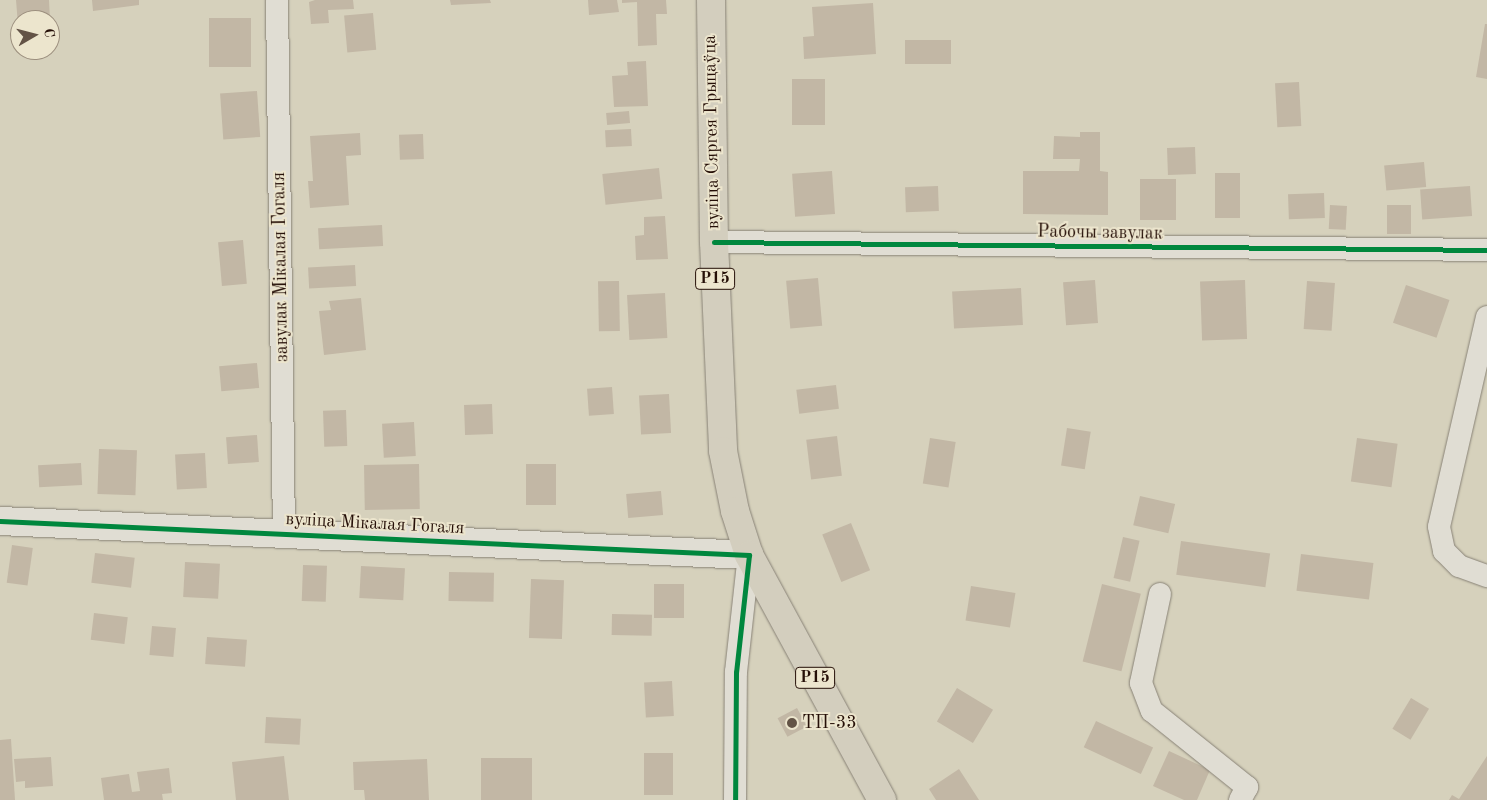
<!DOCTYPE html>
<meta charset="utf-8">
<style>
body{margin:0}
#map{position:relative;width:1487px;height:800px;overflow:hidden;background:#d6d1bc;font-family:"Old Standard TT",serif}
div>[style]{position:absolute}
.building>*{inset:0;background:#c2b7a5;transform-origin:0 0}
.roads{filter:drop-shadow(0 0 1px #888276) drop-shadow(0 0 1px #888276)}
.street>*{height:22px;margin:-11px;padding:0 11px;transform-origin:11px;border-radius:11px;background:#e0ddd3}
.secondary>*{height:28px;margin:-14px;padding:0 14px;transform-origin:14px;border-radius:14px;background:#e0ddd3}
.primary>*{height:28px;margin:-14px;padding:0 14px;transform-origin:14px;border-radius:14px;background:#d3cebe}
.cycleway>*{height:5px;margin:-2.5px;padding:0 2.5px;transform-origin:2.5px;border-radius:2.5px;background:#00873e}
.dots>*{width:14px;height:14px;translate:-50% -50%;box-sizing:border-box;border:2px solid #ece5cd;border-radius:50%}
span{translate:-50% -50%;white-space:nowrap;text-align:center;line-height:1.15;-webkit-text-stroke:4px #ece5cd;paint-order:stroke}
.shield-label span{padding:1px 4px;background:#ece5cd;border:1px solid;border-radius:4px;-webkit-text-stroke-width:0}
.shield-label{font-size:16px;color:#250f07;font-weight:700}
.street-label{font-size:18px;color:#250f07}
.poi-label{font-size:18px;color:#250f07}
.left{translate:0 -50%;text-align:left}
.north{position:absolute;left:10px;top:10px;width:50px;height:50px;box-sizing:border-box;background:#ece5cd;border:1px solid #9c8f7e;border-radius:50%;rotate:82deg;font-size:14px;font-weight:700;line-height:20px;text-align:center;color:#250f07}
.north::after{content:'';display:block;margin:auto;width:18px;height:22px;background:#635346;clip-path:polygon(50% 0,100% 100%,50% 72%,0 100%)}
</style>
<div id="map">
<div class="building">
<i style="clip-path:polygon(16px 0,49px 0,50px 20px,20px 20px,18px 25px)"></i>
<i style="clip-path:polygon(92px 0,139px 0,139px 5px,93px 11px)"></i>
<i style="clip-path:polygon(315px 0,353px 0,354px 9px,328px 10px,329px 23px,311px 24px,309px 2px)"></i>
<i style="clip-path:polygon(450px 0,490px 0,491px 3px,451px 5px)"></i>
<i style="clip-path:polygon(588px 0,617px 0,619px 12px,589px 15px)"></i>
<i style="clip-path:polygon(622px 0,666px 0,667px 14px,656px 14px,657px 45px,638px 46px,637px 2px,622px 3px)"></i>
<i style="clip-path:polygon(873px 3px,876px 54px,804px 59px,803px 37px,814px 36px,812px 7px)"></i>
<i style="left:373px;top:13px;width:37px;height:29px;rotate:85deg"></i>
<i style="left:209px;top:18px;width:42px;height:49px"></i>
<i style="clip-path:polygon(1485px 24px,1487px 24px,1487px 79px,1476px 77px)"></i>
<i style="left:905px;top:40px;width:46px;height:24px"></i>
<i style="clip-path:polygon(646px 61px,648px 106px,614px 107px,612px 76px,628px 75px,627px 62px)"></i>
<i style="left:792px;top:79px;width:33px;height:46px"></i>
<i style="left:1299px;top:82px;width:44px;height:24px;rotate:87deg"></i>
<i style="left:257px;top:91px;width:46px;height:37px;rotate:86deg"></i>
<i style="left:629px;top:111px;width:12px;height:23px;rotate:85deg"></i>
<i style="left:631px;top:129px;width:17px;height:26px;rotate:87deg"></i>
<i style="clip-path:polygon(1080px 132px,1100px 132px,1100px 171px,1108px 172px,1108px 215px,1023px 214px,1023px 171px,1079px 171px,1080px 159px,1053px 159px,1054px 136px,1080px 137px)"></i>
<i style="clip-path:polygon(360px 133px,361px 155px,346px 156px,349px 205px,310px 208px,308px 181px,313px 181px,310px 136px)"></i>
<i style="left:423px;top:134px;width:25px;height:24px;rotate:88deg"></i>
<i style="left:1195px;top:147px;width:27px;height:28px;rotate:88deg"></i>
<i style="left:1424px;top:162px;width:25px;height:40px;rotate:85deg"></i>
<i style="left:659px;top:168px;width:31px;height:57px;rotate:84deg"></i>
<i style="left:832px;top:171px;width:43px;height:40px;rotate:86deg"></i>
<i style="left:1215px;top:173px;width:25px;height:45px"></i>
<i style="left:1176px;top:179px;width:41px;height:36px;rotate:90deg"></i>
<i style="left:938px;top:186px;width:25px;height:33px;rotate:88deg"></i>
<i style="left:1470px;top:186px;width:30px;height:50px;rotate:86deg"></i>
<i style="left:1324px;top:193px;width:25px;height:36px;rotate:88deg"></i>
<i style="left:1330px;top:205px;width:17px;height:24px;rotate:3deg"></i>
<i style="left:1387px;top:205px;width:24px;height:29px"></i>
<i style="clip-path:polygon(665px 216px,668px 259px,636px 260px,635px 236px,644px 235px,644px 217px)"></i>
<i style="left:382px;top:225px;width:21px;height:64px;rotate:87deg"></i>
<i style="left:243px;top:240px;width:44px;height:25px;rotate:85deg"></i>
<i style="left:355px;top:265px;width:21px;height:47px;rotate:87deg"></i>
<i style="left:818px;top:278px;width:48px;height:32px;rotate:85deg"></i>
<i style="left:1095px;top:280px;width:43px;height:32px;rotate:86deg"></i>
<i style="left:1245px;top:280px;width:59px;height:45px;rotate:88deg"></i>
<i style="left:619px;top:281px;width:50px;height:21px;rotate:89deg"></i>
<i style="left:1307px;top:281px;width:28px;height:48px;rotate:4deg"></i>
<i style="left:1406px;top:285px;width:46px;height:40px;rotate:19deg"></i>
<i style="left:1021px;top:288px;width:37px;height:69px;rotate:87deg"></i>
<i style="left:665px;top:293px;width:45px;height:38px;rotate:87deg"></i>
<i style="clip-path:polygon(361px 298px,366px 350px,324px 355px,319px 311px,331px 310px,329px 301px)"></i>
<i style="left:257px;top:363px;width:25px;height:38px;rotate:85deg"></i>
<i style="left:836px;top:385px;width:24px;height:40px;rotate:83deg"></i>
<i style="left:612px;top:387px;width:27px;height:25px;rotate:86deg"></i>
<i style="left:669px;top:394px;width:39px;height:30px;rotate:87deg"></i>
<i style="left:492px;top:404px;width:30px;height:28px;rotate:88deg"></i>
<i style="left:346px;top:410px;width:36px;height:23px;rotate:88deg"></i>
<i style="left:414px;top:422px;width:34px;height:32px;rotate:87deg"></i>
<i style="left:1067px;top:428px;width:24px;height:38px;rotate:9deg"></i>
<i style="left:257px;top:435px;width:27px;height:31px;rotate:86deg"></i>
<i style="left:837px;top:436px;width:40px;height:31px;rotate:83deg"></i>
<i style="left:930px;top:438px;width:26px;height:46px;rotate:9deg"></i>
<i style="left:1357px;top:438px;width:41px;height:44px;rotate:8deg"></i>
<i style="left:99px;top:449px;width:38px;height:45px;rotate:2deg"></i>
<i style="left:205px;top:453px;width:35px;height:30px;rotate:87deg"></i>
<i style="left:81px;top:463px;width:22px;height:43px;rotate:87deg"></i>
<i style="left:419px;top:464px;width:45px;height:55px;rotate:89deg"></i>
<i style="left:526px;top:464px;width:30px;height:41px"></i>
<i style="left:661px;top:491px;width:24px;height:35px;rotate:85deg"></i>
<i style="left:1140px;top:496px;width:36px;height:30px;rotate:13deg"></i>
<i style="left:851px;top:523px;width:51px;height:31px;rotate:68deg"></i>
<i style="left:1123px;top:537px;width:17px;height:42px;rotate:13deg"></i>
<i style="left:1181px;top:541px;width:90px;height:34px;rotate:8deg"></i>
<i style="left:12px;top:545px;width:21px;height:38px;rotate:8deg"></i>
<i style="left:95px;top:553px;width:40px;height:30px;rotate:7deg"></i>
<i style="left:1301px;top:554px;width:73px;height:37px;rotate:7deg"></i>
<i style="left:185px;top:562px;width:35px;height:35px;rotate:3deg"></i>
<i style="left:303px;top:565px;width:24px;height:36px;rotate:2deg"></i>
<i style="left:361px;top:566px;width:44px;height:32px;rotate:3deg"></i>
<i style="left:449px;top:572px;width:45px;height:29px;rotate:1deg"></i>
<i style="left:531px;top:579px;width:33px;height:59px;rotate:2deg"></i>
<i style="left:654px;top:584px;width:30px;height:34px"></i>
<i style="left:1102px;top:584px;width:40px;height:80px;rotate:14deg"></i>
<i style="left:971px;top:586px;width:45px;height:35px;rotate:9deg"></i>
<i style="left:94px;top:613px;width:34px;height:27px;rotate:7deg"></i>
<i style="left:612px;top:614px;width:40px;height:21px;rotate:1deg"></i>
<i style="left:152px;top:626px;width:24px;height:29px;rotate:5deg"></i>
<i style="left:207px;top:637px;width:40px;height:27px;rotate:4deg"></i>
<i style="left:672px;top:681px;width:35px;height:28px;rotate:87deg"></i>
<i style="left:957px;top:688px;width:42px;height:39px;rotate:31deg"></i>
<i style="left:1411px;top:698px;width:21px;height:36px;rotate:31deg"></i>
<i style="left:797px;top:708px;width:21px;height:22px;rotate:62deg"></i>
<i style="left:266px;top:717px;width:35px;height:26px;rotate:3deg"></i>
<i style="left:1096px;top:721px;width:63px;height:29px;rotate:25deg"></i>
<i style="clip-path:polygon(11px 739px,15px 800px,0 800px,0 740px)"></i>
<i style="clip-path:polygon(1169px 751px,1210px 770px,1197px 800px,1184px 800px,1153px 786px)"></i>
<i style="left:644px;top:753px;width:29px;height:42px"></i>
<i style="clip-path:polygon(284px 756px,289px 800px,236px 800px,232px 762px)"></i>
<i style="clip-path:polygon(1487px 756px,1487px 800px,1449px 800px,1452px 795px,1459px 799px)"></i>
<i style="clip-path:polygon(51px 757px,53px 786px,25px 788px,25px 781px,16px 782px,14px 759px)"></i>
<i style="left:481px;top:758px;width:51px;height:42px"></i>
<i style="clip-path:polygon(427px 759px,429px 800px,365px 800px,364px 790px,354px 790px,353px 762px)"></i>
<i style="clip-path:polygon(169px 768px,172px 793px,162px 794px,163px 800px,104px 800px,101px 778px,129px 774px,132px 792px,140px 791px,137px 772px)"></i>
<i style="clip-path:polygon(959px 769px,979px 800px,936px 800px,929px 789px)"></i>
</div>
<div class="roads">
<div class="street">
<i style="left:277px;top:0;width:534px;rotate:89.25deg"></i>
<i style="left:714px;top:242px;width:773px;rotate:0.59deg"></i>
<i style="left:1487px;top:317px;width:215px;rotate:102.9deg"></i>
<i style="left:1439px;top:527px;width:25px;rotate:78deg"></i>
<i style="left:1444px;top:551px;width:21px;rotate:45deg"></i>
<i style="left:1459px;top:566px;width:30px;rotate:20deg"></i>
<i style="left:1160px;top:594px;width:91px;rotate:102.1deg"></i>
<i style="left:1141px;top:683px;width:30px;rotate:69deg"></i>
<i style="left:1152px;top:711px;width:122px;rotate:38.7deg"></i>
<i style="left:1247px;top:787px;width:15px;rotate:118deg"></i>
<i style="left:735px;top:800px;width:128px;rotate:-89.6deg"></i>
<i style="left:736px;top:672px;width:118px;rotate:-83.7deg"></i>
</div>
<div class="secondary">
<i style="left:0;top:521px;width:750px;rotate:2.6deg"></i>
</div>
<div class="primary">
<i style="left:711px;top:0;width:242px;rotate:89.3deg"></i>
<i style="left:714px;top:242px;width:209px;rotate:87.5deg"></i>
<i style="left:723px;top:451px;width:61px;rotate:78.7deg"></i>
<i style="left:735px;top:511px;width:46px;rotate:72.3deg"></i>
<i style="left:749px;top:555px;width:279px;rotate:61.5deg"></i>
</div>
</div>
<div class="cycleway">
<i style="left:714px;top:242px;width:773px;rotate:0.59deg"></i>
<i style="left:0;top:521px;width:750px;rotate:2.6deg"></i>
<i style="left:749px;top:555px;width:118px;rotate:96.3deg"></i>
<i style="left:736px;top:672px;width:128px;rotate:90.4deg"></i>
</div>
<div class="dots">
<i style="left:792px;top:723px;background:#635346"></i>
</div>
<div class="shield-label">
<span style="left:715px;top:279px">Р15</span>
<span style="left:815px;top:678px">Р15</span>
</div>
<div class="street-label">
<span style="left:712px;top:132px;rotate:-91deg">вуліца Сяргея Грыцаўца</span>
<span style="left:1100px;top:233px;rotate:1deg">Рабочы завулак</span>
<span style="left:281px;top:267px;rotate:-91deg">завулак Мікалая Гогаля</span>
<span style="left:375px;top:524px;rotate:3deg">вуліца Мікалая Гогаля</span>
</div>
<div class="poi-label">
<span class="left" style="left:802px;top:723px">ТП-33</span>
</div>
<div class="north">С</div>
</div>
